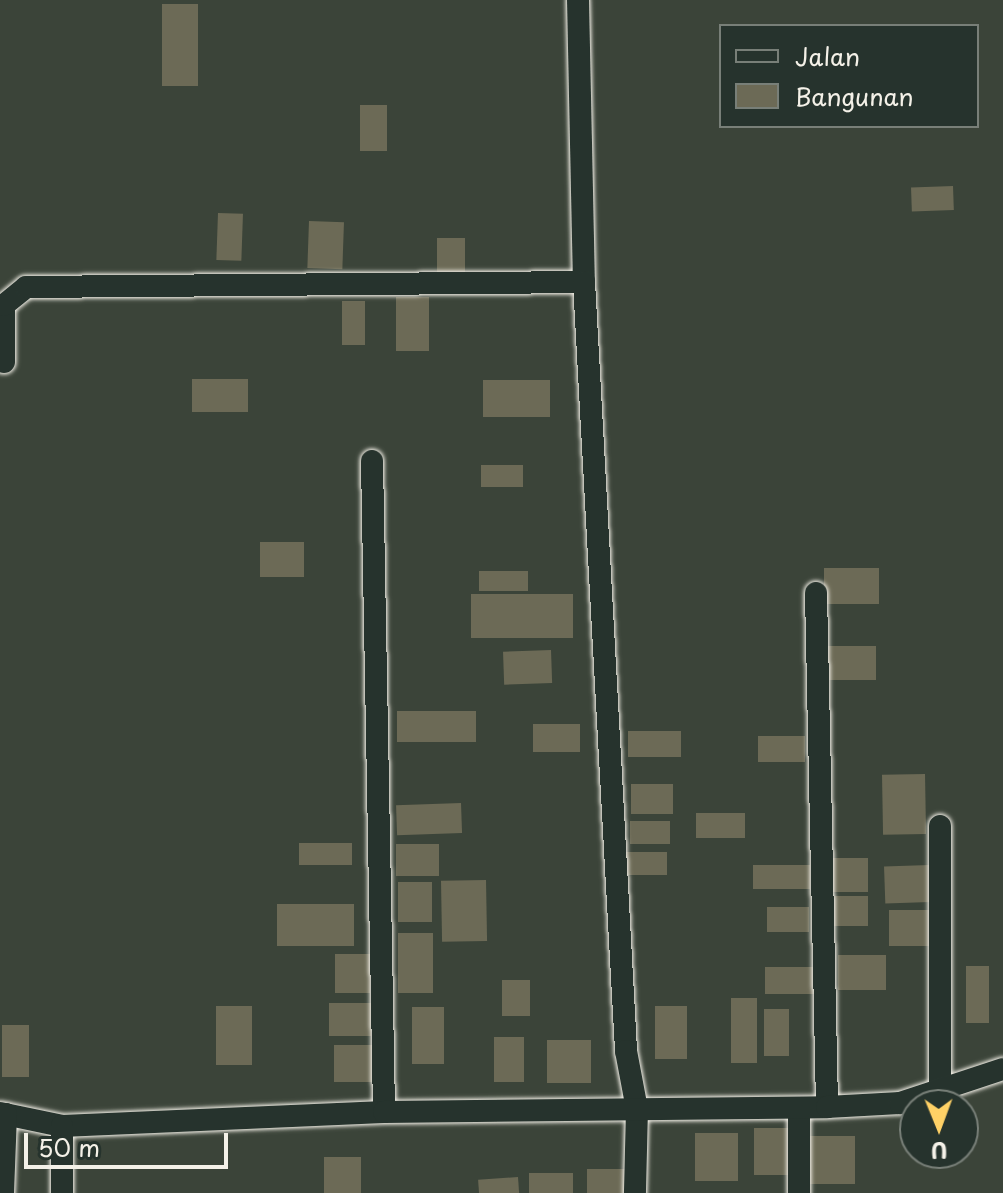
<!DOCTYPE html>
<style>
body{margin:0}
#map{position:relative;width:1003px;height:1193px;overflow:hidden;background:#3b4439;font-family:"Playpen Sans",sans-serif}
div>[style]{position:absolute}
.building>*{inset:0;background:#6c6a56;transform-origin:0 0}
.roads{filter:drop-shadow(0 0 2px #f4f1e8) drop-shadow(0 0 2px #f4f1e8)}
.street>*{height:22px;margin:-11px;padding:0 11px;transform-origin:11px;border-radius:11px;background:#26332d}
span{translate:-50% -50%;white-space:nowrap;text-align:center;line-height:1.15;-webkit-text-stroke:8px #26332d;paint-order:stroke}
.legend{position:absolute;left:719px;top:24px;width:260px;height:104px;box-sizing:border-box;background:#26332d;border:2px solid #787f78;margin:0;padding:10px 14px;list-style:none;font-size:24px;color:#f4f1e8}
.legend li{display:flex;align-items:center;gap:16px;height:40px}
.legend b{width:40px;border:2px solid #787f78}
.north{position:absolute;left:899px;top:1089px;width:80px;height:80px;box-sizing:border-box;background:#26332d;border:2px solid #787f78;border-radius:50%;rotate:179deg;font-size:22px;font-weight:700;line-height:32px;text-align:center;color:#f4f1e8}
.north::after{content:'';display:block;margin:auto;width:28px;height:36px;background:#ffd166;clip-path:polygon(50% 0,100% 100%,50% 72%,0 100%)}
.scale{position:absolute;left:24px;top:1133px;width:204px;height:36px;box-sizing:border-box;border:4px solid #f4f1e8;border-top:0;padding-left:10px;font-size:24px;line-height:28px;white-space:nowrap;color:#f4f1e8;-webkit-text-stroke:6px #26332d;paint-order:stroke}
</style>
<div id="map">
<div class="building">
<i style="left:162px;top:4px;width:36px;height:82px"></i>
<i style="left:360px;top:105px;width:27px;height:46px"></i>
<i style="left:953px;top:186px;width:24px;height:42px;rotate:88deg"></i>
<i style="left:218px;top:213px;width:25px;height:47px;rotate:2deg"></i>
<i style="left:309px;top:221px;width:35px;height:47px;rotate:2deg"></i>
<i style="left:437px;top:238px;width:28px;height:35px"></i>
<i style="left:396px;top:297px;width:33px;height:54px"></i>
<i style="left:365px;top:301px;width:44px;height:23px;rotate:90deg"></i>
<i style="left:248px;top:379px;width:33px;height:56px;rotate:90deg"></i>
<i style="left:483px;top:380px;width:67px;height:37px"></i>
<i style="left:523px;top:465px;width:22px;height:42px;rotate:90deg"></i>
<i style="left:260px;top:542px;width:44px;height:35px"></i>
<i style="left:879px;top:568px;width:36px;height:55px;rotate:90deg"></i>
<i style="left:479px;top:571px;width:49px;height:20px"></i>
<i style="left:573px;top:594px;width:44px;height:102px;rotate:90deg"></i>
<i style="left:824px;top:646px;width:52px;height:34px"></i>
<i style="left:551px;top:650px;width:33px;height:48px;rotate:88deg"></i>
<i style="left:476px;top:711px;width:31px;height:79px;rotate:90deg"></i>
<i style="left:533px;top:724px;width:47px;height:28px"></i>
<i style="left:628px;top:731px;width:53px;height:26px"></i>
<i style="left:758px;top:736px;width:47px;height:26px"></i>
<i style="left:925px;top:774px;width:60px;height:43px;rotate:89deg"></i>
<i style="left:631px;top:784px;width:42px;height:30px"></i>
<i style="left:461px;top:803px;width:30px;height:65px;rotate:88deg"></i>
<i style="left:696px;top:813px;width:49px;height:25px"></i>
<i style="left:630px;top:821px;width:40px;height:23px"></i>
<i style="left:352px;top:843px;width:22px;height:53px;rotate:90deg"></i>
<i style="left:396px;top:844px;width:43px;height:32px"></i>
<i style="left:667px;top:852px;width:23px;height:41px;rotate:90deg"></i>
<i style="left:827px;top:858px;width:41px;height:34px"></i>
<i style="left:753px;top:865px;width:57px;height:24px"></i>
<i style="left:929px;top:865px;width:37px;height:45px;rotate:88deg"></i>
<i style="left:486px;top:880px;width:61px;height:45px;rotate:89deg"></i>
<i style="left:398px;top:882px;width:34px;height:40px"></i>
<i style="left:831px;top:896px;width:37px;height:30px"></i>
<i style="left:277px;top:904px;width:77px;height:42px"></i>
<i style="left:767px;top:907px;width:42px;height:25px"></i>
<i style="left:889px;top:910px;width:44px;height:36px"></i>
<i style="left:398px;top:933px;width:35px;height:60px"></i>
<i style="left:335px;top:954px;width:35px;height:39px"></i>
<i style="left:838px;top:955px;width:48px;height:35px"></i>
<i style="left:966px;top:966px;width:23px;height:57px"></i>
<i style="left:765px;top:967px;width:53px;height:27px"></i>
<i style="left:502px;top:980px;width:28px;height:36px"></i>
<i style="left:731px;top:998px;width:26px;height:65px"></i>
<i style="left:329px;top:1003px;width:42px;height:33px"></i>
<i style="left:216px;top:1006px;width:36px;height:59px"></i>
<i style="left:655px;top:1006px;width:32px;height:53px"></i>
<i style="left:412px;top:1007px;width:32px;height:57px"></i>
<i style="left:789px;top:1009px;width:47px;height:25px;rotate:90deg"></i>
<i style="left:2px;top:1025px;width:27px;height:52px"></i>
<i style="left:494px;top:1037px;width:30px;height:45px"></i>
<i style="left:547px;top:1040px;width:44px;height:43px"></i>
<i style="left:334px;top:1045px;width:39px;height:37px"></i>
<i style="left:754px;top:1128px;width:39px;height:47px"></i>
<i style="left:695px;top:1133px;width:43px;height:48px"></i>
<i style="left:802px;top:1136px;width:53px;height:48px"></i>
<i style="left:324px;top:1157px;width:37px;height:36px"></i>
<i style="left:587px;top:1169px;width:45px;height:24px"></i>
<i style="left:573px;top:1173px;width:20px;height:44px;rotate:90deg"></i>
<i style="left:518px;top:1177px;width:16px;height:40px;rotate:86deg"></i>
</div>
<div class="roads">
<div class="street">
<i style="left:578px;top:0;width:282px;rotate:88.8deg"></i>
<i style="left:4px;top:362px;width:57px;rotate:-90deg"></i>
<i style="left:4px;top:305px;width:28px;rotate:-39deg"></i>
<i style="left:26px;top:287px;width:558px;rotate:-0.51deg"></i>
<i style="left:584px;top:282px;width:770px;rotate:86.87deg"></i>
<i style="left:626px;top:1051px;width:59px;rotate:79.3deg"></i>
<i style="left:637px;top:1109px;width:84px;rotate:91.4deg"></i>
<i style="left:372px;top:461px;width:651px;rotate:88.94deg"></i>
<i style="left:816px;top:593px;width:514px;rotate:88.77deg"></i>
<i style="left:940px;top:826px;width:265px;rotate:90deg"></i>
<i style="left:799px;top:1108px;width:85px;rotate:90deg"></i>
<i style="left:0;top:1113px;width:63px;rotate:11.8deg"></i>
<i style="left:62px;top:1126px;width:322px;rotate:-2.5deg"></i>
<i style="left:384px;top:1112px;width:443px;rotate:-0.6deg"></i>
<i style="left:827px;top:1107px;width:73px;rotate:-3.1deg"></i>
<i style="left:900px;top:1103px;width:108px;rotate:-18.3deg"></i>
<i style="left:3px;top:1193px;width:79px;rotate:-87.8deg"></i>
<i style="left:62px;top:1193px;width:67px;rotate:-90deg"></i>
</div>
</div>
<ul class="legend">
<li><b style="height:10px;background:#26332d"></b>Jalan</li>
<li><b style="height:22px;background:#6c6a56"></b>Bangunan</li>
</ul>
<div class="north">U</div>
<div class="scale">50 m</div>
</div>
